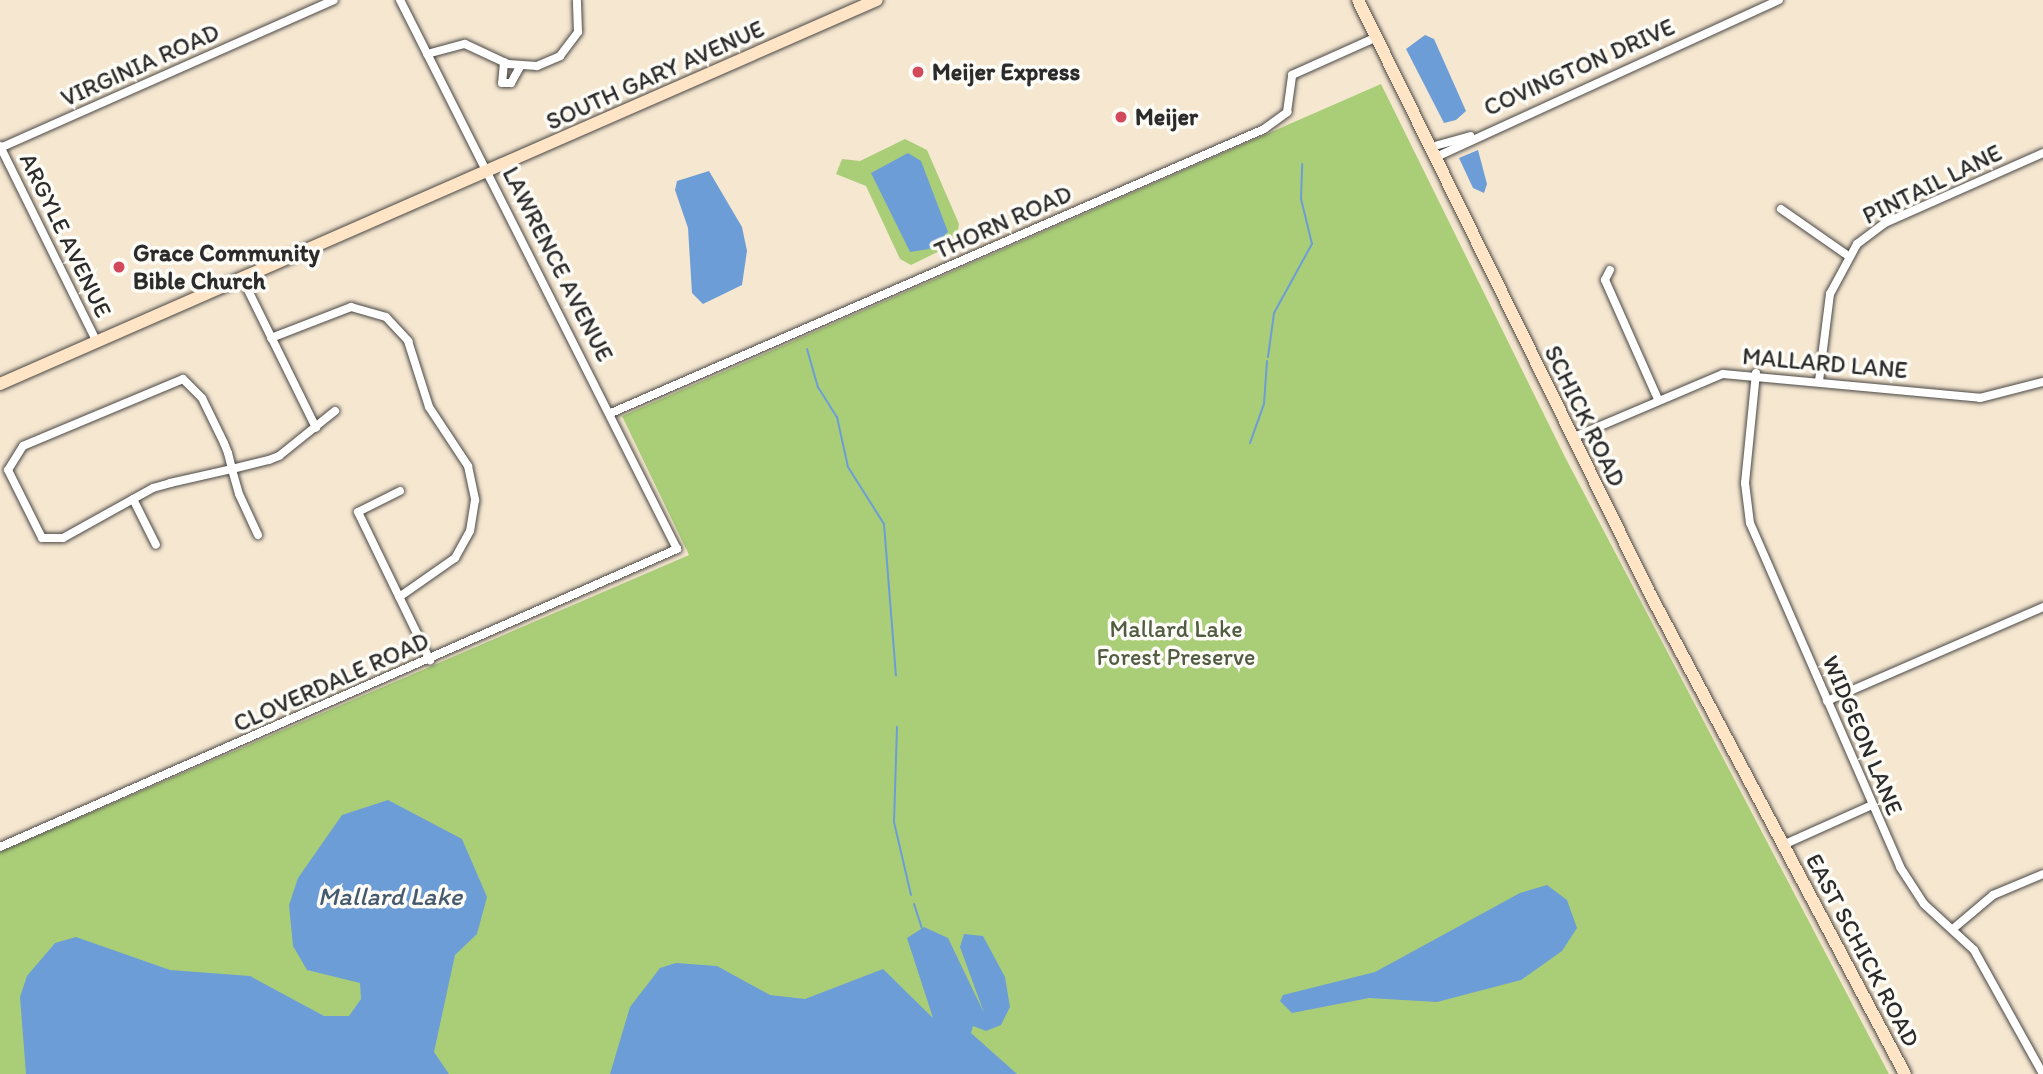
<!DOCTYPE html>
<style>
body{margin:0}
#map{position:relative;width:2043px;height:1074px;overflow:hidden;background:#f6e7d1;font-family:Itim,sans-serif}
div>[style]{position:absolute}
.green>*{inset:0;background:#aace78}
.water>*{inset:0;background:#6d9dd6}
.stream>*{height:2px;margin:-1px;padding:0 1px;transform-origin:1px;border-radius:1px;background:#6d9dd6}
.roads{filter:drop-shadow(0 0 2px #494744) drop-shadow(0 0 2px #494744)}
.street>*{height:8px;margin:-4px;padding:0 4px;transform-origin:4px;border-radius:4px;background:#fff}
.secondary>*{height:12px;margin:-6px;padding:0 6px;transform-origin:6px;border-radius:6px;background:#ffe4c6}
.dots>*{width:19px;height:19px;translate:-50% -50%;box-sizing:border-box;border:4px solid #fdfcf7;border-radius:50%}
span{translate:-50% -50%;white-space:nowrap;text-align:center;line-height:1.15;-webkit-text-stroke:7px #fdfcf7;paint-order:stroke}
.street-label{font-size:24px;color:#2b2b2b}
.poi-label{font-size:24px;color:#2b2b2b;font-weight:700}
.left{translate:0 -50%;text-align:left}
.park-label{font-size:24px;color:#515c42}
.water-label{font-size:26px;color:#45596f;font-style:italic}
</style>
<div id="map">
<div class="green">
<i style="clip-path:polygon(1381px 84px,1565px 457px,1889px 1074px,0 1074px,0 852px,689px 555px,622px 416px)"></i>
<i style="clip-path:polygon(905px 139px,927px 150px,959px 224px,956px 243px,911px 265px,900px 259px,866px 186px,836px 174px,842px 159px,860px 161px)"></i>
</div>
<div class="water">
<i style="clip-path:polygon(1425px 35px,1434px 39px,1466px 111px,1456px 120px,1444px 123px,1406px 49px)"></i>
<i style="clip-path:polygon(1478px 150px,1487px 184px,1484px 193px,1473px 188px,1459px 158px)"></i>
<i style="clip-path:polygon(908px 153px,921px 161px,948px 232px,929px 249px,910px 252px,871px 173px)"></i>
<i style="clip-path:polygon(709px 171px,742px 227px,747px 251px,742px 285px,703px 304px,692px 293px,688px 228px,675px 190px,677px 181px)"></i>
<i style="clip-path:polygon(388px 800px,462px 839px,487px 897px,477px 934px,455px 955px,434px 1052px,449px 1074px,26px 1074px,20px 997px,27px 976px,55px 943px,76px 937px,170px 970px,250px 976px,324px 1016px,349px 1016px,361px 999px,360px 983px,307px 970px,293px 946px,289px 905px,298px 878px,342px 815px)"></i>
<i style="clip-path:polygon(1547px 885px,1567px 900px,1577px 928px,1562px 951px,1521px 980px,1437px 1002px,1369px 998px,1292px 1013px,1280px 1001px,1283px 995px,1375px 972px,1520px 893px)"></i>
<i style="clip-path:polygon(924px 927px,948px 938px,984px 1013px,960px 947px,964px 934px,983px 936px,1005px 977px,1010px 1007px,1001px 1025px,986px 1031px,973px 1026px,971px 1033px,1017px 1074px,610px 1074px,630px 1007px,660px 968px,676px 963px,717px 966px,770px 995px,805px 999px,883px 969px,933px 1018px,907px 938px)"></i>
</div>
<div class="stream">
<i style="left:807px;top:349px;width:40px;rotate:74deg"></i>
<i style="left:818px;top:387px;width:36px;rotate:58deg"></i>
<i style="left:837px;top:417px;width:51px;rotate:77.6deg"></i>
<i style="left:848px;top:467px;width:67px;rotate:57.7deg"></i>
<i style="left:884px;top:524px;width:152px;rotate:85.5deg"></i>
<i style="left:1268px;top:357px;width:44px;rotate:-82.2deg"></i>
<i style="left:1274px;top:313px;width:79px;rotate:-61.2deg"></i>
<i style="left:1312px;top:244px;width:46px;rotate:-103.7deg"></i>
<i style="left:1301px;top:199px;width:35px;rotate:-88deg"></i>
<i style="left:1250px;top:443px;width:41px;rotate:-70.3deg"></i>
<i style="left:1264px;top:404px;width:43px;rotate:-86deg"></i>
<i style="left:897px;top:727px;width:95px;rotate:91.8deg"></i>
<i style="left:894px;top:822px;width:75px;rotate:76.9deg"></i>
<i style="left:914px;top:904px;width:25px;rotate:72deg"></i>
</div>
<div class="roads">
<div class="street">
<i style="left:427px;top:54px;width:39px;rotate:-15deg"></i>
<i style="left:465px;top:44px;width:47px;rotate:24.9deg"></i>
<i style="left:508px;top:64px;width:29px;rotate:4deg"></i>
<i style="left:537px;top:66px;width:25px;rotate:-23deg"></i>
<i style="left:560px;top:56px;width:30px;rotate:-53deg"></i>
<i style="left:578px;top:32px;width:32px;rotate:-92deg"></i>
<i style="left:504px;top:62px;width:21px;rotate:95deg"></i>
<i style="left:502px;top:83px;width:9px"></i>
<i style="left:511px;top:83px;width:18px;rotate:-61deg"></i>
<i style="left:0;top:146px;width:219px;rotate:63.7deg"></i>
<i style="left:1431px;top:147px;width:41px;rotate:-15.4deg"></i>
<i style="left:0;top:148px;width:365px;rotate:-23.9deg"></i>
<i style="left:1436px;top:157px;width:377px;rotate:-24.6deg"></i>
<i style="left:1781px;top:209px;width:80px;rotate:34.9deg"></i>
<i style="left:1610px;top:270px;width:11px;rotate:117deg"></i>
<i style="left:1605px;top:280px;width:130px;rotate:66deg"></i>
<i style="left:242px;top:278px;width:167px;rotate:63.7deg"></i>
<i style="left:271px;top:338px;width:86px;rotate:-21.2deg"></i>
<i style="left:351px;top:307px;width:36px;rotate:16deg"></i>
<i style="left:386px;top:317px;width:33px;rotate:47deg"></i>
<i style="left:408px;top:341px;width:69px;rotate:72.3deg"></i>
<i style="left:429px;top:407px;width:71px;rotate:56.5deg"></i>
<i style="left:468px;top:466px;width:35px;rotate:78deg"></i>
<i style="left:475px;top:500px;width:31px;rotate:99deg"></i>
<i style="left:470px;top:531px;width:31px;rotate:119deg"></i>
<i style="left:455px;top:558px;width:68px;rotate:145.1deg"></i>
<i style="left:1756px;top:373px;width:111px;rotate:95.7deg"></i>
<i style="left:1745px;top:483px;width:40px;rotate:82.9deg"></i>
<i style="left:1750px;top:523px;width:375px;rotate:66.4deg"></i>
<i style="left:1900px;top:867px;width:44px;rotate:57deg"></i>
<i style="left:1924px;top:904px;width:68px;rotate:42.6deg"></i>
<i style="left:1974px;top:950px;width:142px;rotate:60.9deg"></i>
<i style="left:1819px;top:381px;width:88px;rotate:-82.8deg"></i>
<i style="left:1830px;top:294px;width:57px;rotate:-61.6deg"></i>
<i style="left:1857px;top:244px;width:35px;rotate:-37deg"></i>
<i style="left:1885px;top:223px;width:173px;rotate:-23.9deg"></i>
<i style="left:611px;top:413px;width:712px;rotate:-23.5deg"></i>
<i style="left:1264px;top:129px;width:29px;rotate:-36deg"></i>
<i style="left:1287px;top:112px;width:37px;rotate:-82deg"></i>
<i style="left:1292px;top:75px;width:93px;rotate:-24.1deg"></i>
<i style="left:1572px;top:438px;width:164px;rotate:-23deg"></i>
<i style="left:1723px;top:374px;width:258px;rotate:5.3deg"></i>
<i style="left:1980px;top:398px;width:65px;rotate:-14.3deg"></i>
<i style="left:400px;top:491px;width:47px;rotate:153.4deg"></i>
<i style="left:358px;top:512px;width:165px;rotate:64.1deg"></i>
<i style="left:133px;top:499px;width:51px;rotate:63.4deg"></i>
<i style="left:258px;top:535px;width:45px;rotate:-114.9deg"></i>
<i style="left:239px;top:494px;width:26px;rotate:-106deg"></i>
<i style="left:232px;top:469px;width:16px;rotate:-104deg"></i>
<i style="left:228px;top:453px;width:11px;rotate:-112deg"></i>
<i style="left:224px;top:443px;width:50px;rotate:-116.1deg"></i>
<i style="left:202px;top:398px;width:27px;rotate:-135deg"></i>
<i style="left:183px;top:379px;width:173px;rotate:157.3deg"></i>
<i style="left:23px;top:446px;width:28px;rotate:122deg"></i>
<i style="left:8px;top:470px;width:76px;rotate:63.4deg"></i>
<i style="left:42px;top:538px;width:21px"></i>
<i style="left:63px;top:538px;width:103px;rotate:-29.1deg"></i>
<i style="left:153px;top:488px;width:18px;rotate:-16deg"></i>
<i style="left:170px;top:483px;width:64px;rotate:-12.7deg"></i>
<i style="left:232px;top:469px;width:38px;rotate:-14deg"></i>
<i style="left:269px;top:460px;width:11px;rotate:-22deg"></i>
<i style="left:279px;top:456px;width:72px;rotate:-38.8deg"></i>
<i style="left:1827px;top:701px;width:236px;rotate:-23.5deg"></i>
<i style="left:1783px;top:845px;width:98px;rotate:-24.2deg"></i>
<i style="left:0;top:847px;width:740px;rotate:-23.76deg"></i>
<i style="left:677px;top:549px;width:615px;rotate:-116.77deg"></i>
<i style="left:1954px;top:928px;width:51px;rotate:-40.2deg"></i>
<i style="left:1993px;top:895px;width:54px;rotate:-22.8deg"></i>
</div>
<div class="secondary">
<i style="left:1358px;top:0;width:660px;rotate:63.82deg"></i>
<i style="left:1649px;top:592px;width:546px;rotate:62.03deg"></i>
<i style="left:0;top:384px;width:957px;rotate:-23.65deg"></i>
</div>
</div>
<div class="dots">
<i style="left:918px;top:72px;background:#d1495b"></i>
<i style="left:1121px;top:117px;background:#d1495b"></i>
<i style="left:119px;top:267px;background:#d1495b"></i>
</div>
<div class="street-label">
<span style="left:140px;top:65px;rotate:-24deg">VIRGINIA ROAD</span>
<span style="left:1579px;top:67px;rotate:-24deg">COVINGTON DRIVE</span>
<span style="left:655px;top:75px;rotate:-24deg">SOUTH GARY AVENUE</span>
<span style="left:1932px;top:184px;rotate:-26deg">PINTAIL LANE</span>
<span style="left:1003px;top:222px;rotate:-24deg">THORN ROAD</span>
<span style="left:66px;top:235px;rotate:64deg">ARGYLE AVENUE</span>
<span style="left:558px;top:264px;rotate:63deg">LAWRENCE AVENUE</span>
<span style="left:1825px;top:363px;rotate:5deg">MALLARD LANE</span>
<span style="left:1585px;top:416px;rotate:64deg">SCHICK ROAD</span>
<span style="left:331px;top:682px;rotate:-24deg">CLOVERDALE ROAD</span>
<span style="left:1863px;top:735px;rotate:67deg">WIDGEON LANE</span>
<span style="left:1863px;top:950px;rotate:62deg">EAST SCHICK ROAD</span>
</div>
<div class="poi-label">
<span class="left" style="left:932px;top:72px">Meijer Express</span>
<span class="left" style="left:1135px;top:117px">Meijer</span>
<span class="left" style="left:133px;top:267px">Grace Community<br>Bible Church</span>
</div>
<div class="park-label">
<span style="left:1176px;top:643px">Mallard Lake<br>Forest Preserve</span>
</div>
<div class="water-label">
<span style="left:390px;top:897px">Mallard Lake</span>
</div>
</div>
